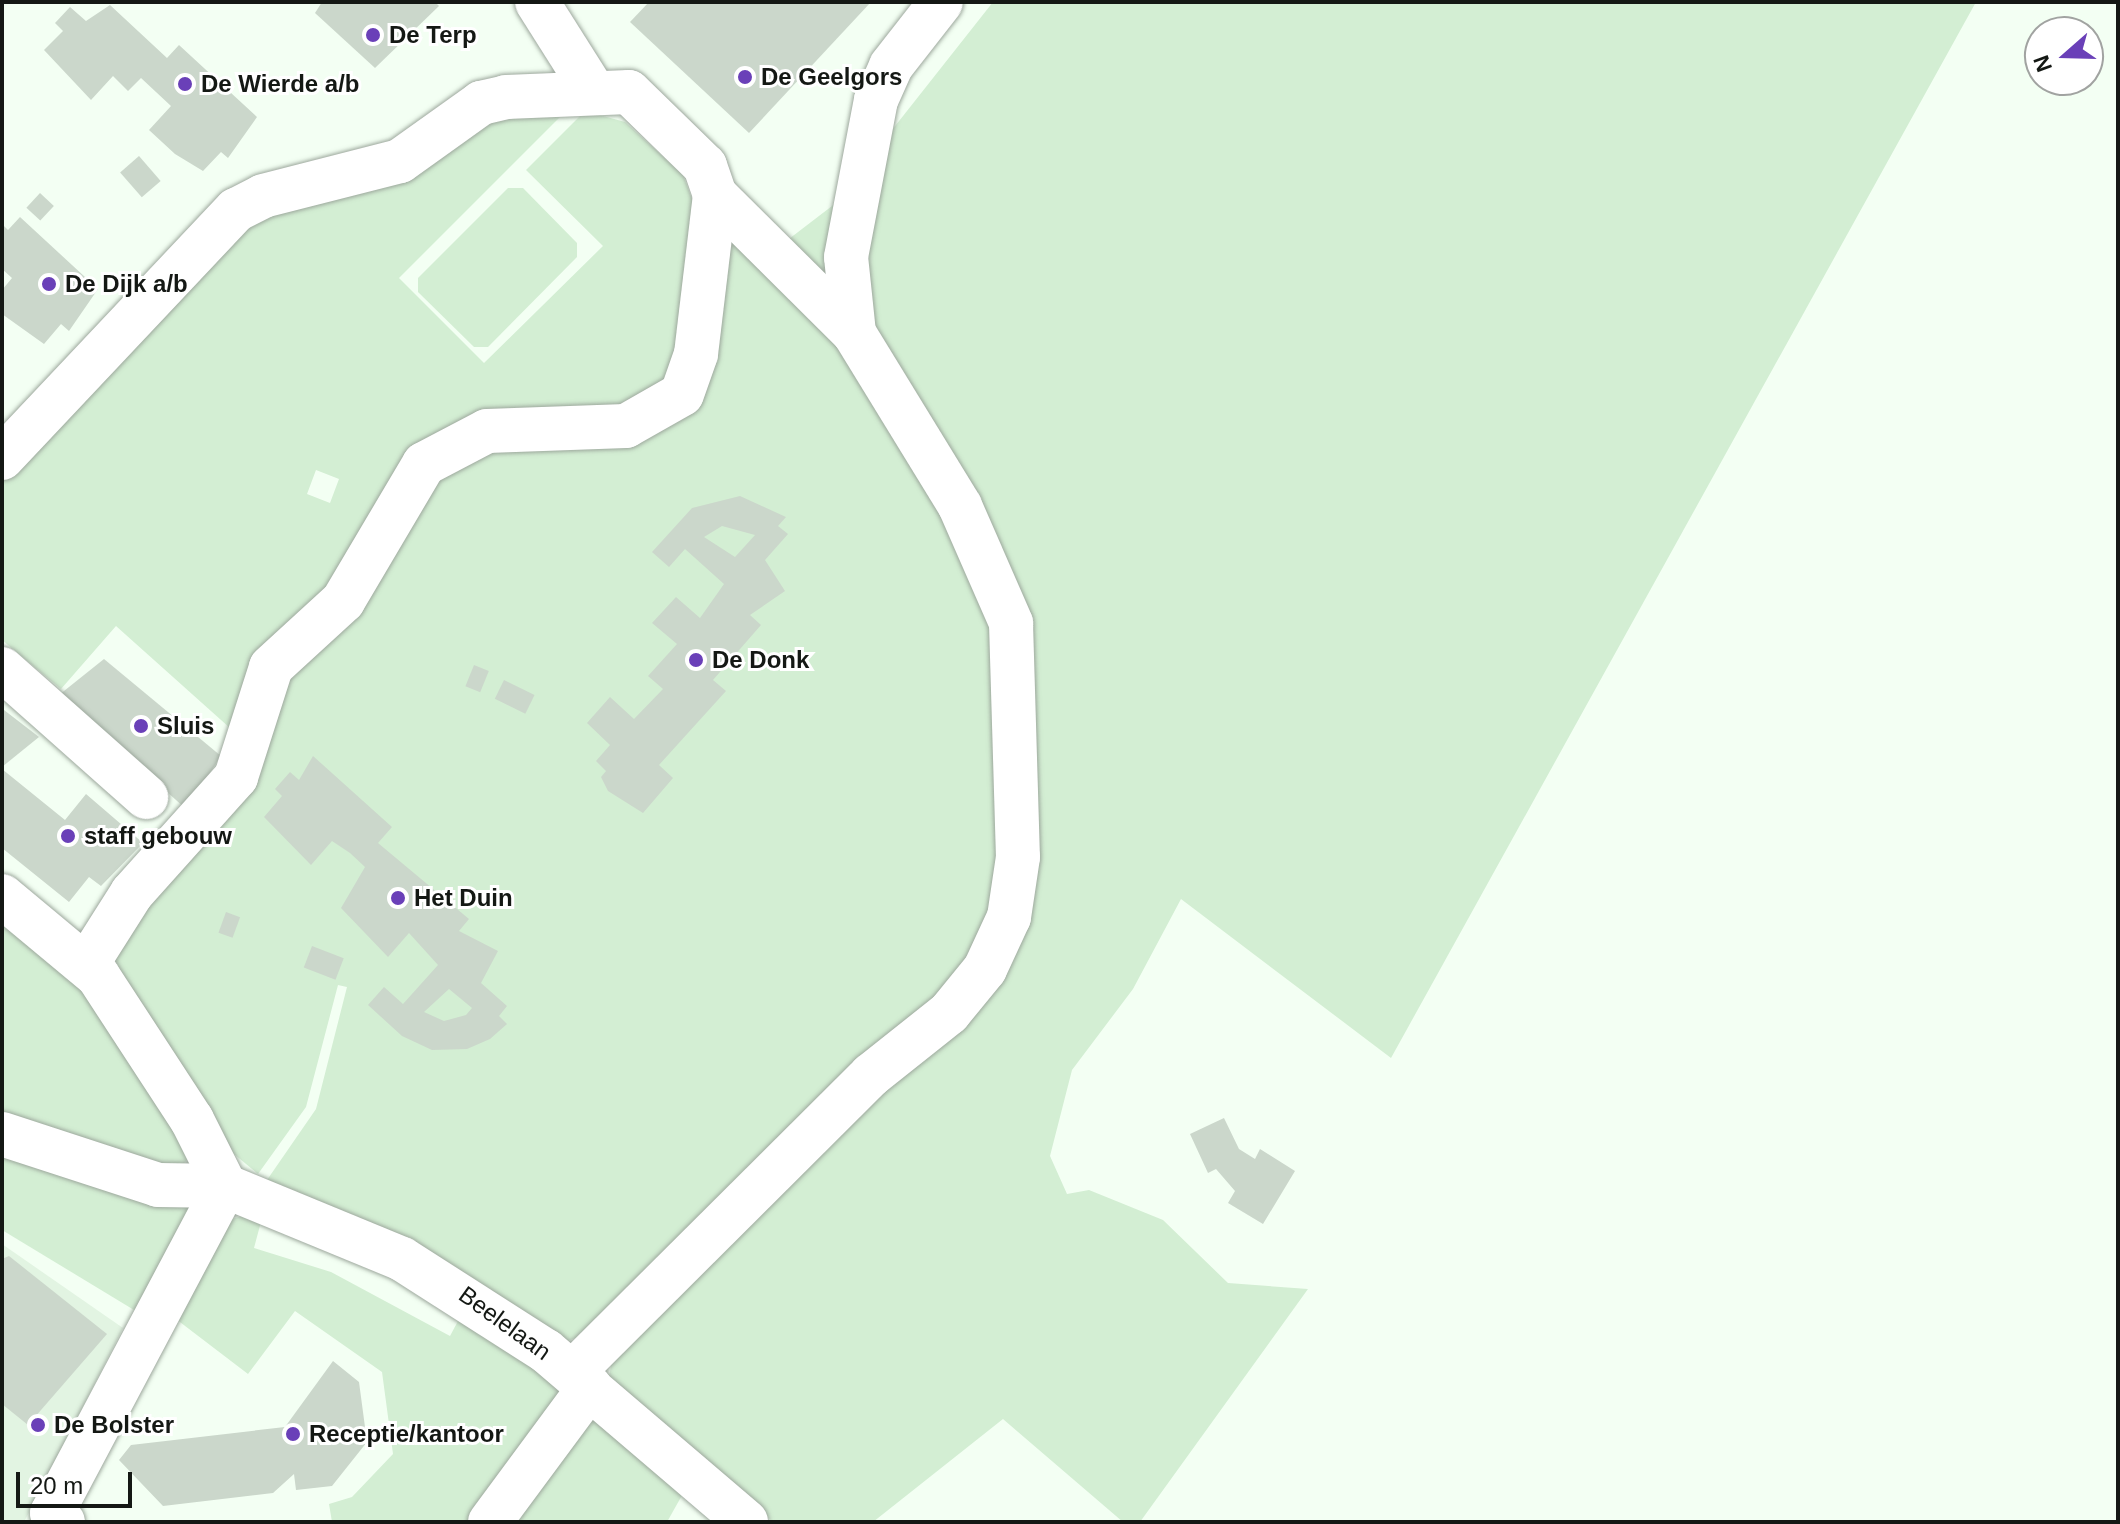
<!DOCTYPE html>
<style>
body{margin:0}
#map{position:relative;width:2120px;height:1524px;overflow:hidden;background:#f3fff3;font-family:Helvetica,sans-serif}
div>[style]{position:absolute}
.built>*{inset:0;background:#e2f4e2}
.green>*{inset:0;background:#d3eed3}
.building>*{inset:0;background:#cbd7cb;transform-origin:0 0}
.roads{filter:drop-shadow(0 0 2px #9da89d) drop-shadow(0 0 2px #9da89d)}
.minor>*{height:44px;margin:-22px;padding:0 22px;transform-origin:22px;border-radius:22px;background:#fff}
.dots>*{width:22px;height:22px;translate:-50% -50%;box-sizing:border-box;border:4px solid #fff;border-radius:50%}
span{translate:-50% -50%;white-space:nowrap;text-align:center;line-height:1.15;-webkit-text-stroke:6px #fff;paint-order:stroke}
.poi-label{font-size:24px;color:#141814;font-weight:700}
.left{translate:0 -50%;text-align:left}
.street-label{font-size:24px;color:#141814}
.frame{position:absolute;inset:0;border:4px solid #141814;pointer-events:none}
.north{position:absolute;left:2024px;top:16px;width:80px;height:80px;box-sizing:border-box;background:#fff;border:2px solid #a1a3a1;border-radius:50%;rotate:250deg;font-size:22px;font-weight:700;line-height:32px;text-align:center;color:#141814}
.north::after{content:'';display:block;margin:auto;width:28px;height:36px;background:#6a40b8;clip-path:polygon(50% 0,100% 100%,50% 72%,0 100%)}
.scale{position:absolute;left:16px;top:1472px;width:116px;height:36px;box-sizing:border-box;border:4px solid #141814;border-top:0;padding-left:10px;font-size:24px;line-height:28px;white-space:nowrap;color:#141814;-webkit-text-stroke:6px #fff;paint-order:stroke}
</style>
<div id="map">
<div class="built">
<i style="clip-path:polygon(2px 1244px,123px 1328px,24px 1522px,2px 1522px)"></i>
</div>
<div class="green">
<i style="clip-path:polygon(993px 2px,1976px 2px,1391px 1058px,1181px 899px,1133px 989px,1072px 1070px,1050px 1156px,1067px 1194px,1089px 1190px,1163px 1220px,1228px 1283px,1308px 1289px,1140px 1522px,1123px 1522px,1003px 1419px,873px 1522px,773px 1522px,609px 1378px,612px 1359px,977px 1000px,1028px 664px,785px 242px,832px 206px)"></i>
<i style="clip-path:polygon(evenodd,568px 109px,399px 278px,484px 363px,603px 246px,526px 170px,585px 111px,625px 122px,683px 175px,695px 207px,692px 307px,658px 401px,483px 422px,240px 737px,116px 626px,61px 689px,2px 640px,2px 473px,223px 236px,464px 127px,568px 109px,316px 470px,339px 479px,330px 503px,307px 494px,316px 470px)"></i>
<i style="clip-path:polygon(508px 188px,523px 188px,577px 243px,577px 257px,488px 347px,474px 347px,418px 292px,418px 278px)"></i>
<i style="clip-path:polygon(735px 240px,814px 300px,996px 611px,1008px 857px,967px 973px,582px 1336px,557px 1344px,267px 1180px,316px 1109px,347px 987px,338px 985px,306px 1107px,258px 1174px,228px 1149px,114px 973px,114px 960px,270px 694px,453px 455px,641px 434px)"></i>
<i style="clip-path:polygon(2px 913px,89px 984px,188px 1158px,177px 1173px,2px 1124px)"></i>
<i style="clip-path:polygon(2px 1139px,195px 1200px,139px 1313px,2px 1230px)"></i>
<i style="clip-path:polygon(245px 1215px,262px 1218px,254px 1248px,331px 1272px,450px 1336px,465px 1308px,561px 1392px,475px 1522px,332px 1522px,329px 1504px,352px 1497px,393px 1454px,382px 1372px,295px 1311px,248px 1374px,172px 1316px,229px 1220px)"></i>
<i style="clip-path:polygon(591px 1417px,685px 1490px,667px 1522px,507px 1522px)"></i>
</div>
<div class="building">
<i style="clip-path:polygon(322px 2px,435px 2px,439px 6px,375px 68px,315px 13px)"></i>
<i style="clip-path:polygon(649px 2px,871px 2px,749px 133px,630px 22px)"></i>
<i style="clip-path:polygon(110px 5px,167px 58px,179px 45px,257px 117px,228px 158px,221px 152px,203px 171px,175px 154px,149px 130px,171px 106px,141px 78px,128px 91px,113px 76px,91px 100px,44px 50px,63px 31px,55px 23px,70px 7px,86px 21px)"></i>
<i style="left:139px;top:156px;width:33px;height:25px;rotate:49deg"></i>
<i style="left:40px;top:193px;width:19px;height:20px;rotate:43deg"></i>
<i style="clip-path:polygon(20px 217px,98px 289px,69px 331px,61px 324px,44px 344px,2px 314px,2px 290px,12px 278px,2px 269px,2px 224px,8px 230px)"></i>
<i style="clip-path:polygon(evenodd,740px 496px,786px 517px,778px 526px,788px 534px,765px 560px,785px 591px,750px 615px,761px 625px,713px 680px,726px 691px,659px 765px,673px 778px,643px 813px,608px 791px,601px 777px,606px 771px,596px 761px,610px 745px,587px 723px,610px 697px,634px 719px,663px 689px,648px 676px,677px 644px,652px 623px,676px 597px,700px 618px,724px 584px,685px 549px,669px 567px,652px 552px,692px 508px,740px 496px,722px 526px,755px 535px,735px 557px,704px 537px,722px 526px)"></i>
<i style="clip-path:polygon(104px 659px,221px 756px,186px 809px,59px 695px)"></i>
<i style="left:474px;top:665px;width:16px;height:23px;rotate:22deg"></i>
<i style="left:504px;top:680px;width:34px;height:21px;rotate:26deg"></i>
<i style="clip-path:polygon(4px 710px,39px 737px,2px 767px,2px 712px)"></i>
<i style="clip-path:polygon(evenodd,313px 756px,392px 827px,378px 843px,469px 919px,459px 931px,498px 951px,481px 983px,507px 1006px,499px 1016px,507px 1024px,490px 1039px,467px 1049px,432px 1050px,402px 1036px,368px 1005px,384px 987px,403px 1004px,438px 965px,409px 933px,388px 957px,341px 908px,365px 867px,350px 853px,332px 841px,311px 865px,264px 817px,282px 796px,275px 789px,290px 772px,299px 780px,313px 756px,449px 989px,472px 1008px,466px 1015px,444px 1021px,424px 1012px,449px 989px)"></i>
<i style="clip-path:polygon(2px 769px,65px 820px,86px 794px,143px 843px,101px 886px,89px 877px,69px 902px,2px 848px)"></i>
<i style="left:226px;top:912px;width:15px;height:22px;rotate:20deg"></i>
<i style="left:312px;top:946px;width:34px;height:23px;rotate:21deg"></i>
<i style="clip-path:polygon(1224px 1118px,1239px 1149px,1255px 1159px,1260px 1149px,1295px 1171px,1263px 1224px,1228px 1203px,1235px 1191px,1216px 1169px,1208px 1173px,1190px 1134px)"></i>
<i style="clip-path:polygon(9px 1256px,107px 1334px,28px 1425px,2px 1404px,2px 1259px)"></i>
<i style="clip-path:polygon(333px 1361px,359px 1382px,367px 1442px,332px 1486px,296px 1490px,294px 1474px,273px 1493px,163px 1506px,119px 1460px,131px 1445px,285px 1427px)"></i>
</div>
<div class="roads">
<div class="minor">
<i style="left:537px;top:2px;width:107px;rotate:57.7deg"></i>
<i style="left:854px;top:333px;width:76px;rotate:-96deg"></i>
<i style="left:846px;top:257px;width:160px;rotate:-79.2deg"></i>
<i style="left:876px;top:100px;width:37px;rotate:-66deg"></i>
<i style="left:891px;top:66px;width:81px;rotate:-52deg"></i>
<i style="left:2px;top:458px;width:341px;rotate:-46.7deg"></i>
<i style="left:236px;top:210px;width:30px;rotate:-27deg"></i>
<i style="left:263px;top:196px;width:141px;rotate:-14.3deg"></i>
<i style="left:400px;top:161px;width:100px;rotate:-35.6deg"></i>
<i style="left:481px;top:103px;width:26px;rotate:-13deg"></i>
<i style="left:506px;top:97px;width:123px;rotate:-2.3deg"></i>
<i style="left:629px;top:92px;width:106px;rotate:44.2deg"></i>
<i style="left:705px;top:166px;width:31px;rotate:71deg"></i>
<i style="left:715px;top:195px;width:196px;rotate:44.8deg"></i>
<i style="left:854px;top:333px;width:203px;rotate:58.5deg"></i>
<i style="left:960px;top:506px;width:128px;rotate:66.4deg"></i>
<i style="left:1011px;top:623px;width:234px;rotate:88.3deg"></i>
<i style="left:1018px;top:857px;width:61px;rotate:98.5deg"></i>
<i style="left:1009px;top:917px;width:57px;rotate:114.8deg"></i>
<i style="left:985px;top:969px;width:57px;rotate:129.3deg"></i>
<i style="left:949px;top:1013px;width:100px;rotate:141.5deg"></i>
<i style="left:871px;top:1075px;width:421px;rotate:135.1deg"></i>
<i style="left:2px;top:669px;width:193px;rotate:41.6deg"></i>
<i style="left:2px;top:896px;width:125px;rotate:39.8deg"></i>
<i style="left:98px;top:976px;width:172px;rotate:56.9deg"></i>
<i style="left:192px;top:1120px;width:74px;rotate:63.4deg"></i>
<i style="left:87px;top:964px;width:84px;rotate:-57.6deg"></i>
<i style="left:132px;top:893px;width:156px;rotate:-48.1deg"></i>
<i style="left:236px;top:777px;width:115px;rotate:-72.3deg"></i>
<i style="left:271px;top:667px;width:98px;rotate:-42.5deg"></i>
<i style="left:343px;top:601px;width:159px;rotate:-59.4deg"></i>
<i style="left:424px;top:464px;width:71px;rotate:-27.6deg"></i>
<i style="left:487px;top:431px;width:139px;rotate:-2.1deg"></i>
<i style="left:626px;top:426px;width:64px;rotate:-29.7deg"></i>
<i style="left:682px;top:394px;width:42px;rotate:-70.7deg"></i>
<i style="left:696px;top:354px;width:160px;rotate:-83.2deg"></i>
<i style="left:2px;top:1134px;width:164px;rotate:18.1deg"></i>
<i style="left:158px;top:1185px;width:67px;rotate:0.9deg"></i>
<i style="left:225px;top:1186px;width:191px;rotate:22.4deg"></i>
<i style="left:402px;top:1259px;width:171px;rotate:32.6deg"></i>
<i style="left:546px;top:1351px;width:263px;rotate:40.5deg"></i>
<i style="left:63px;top:1522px;width:14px;rotate:-141deg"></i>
<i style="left:52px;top:1513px;width:370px;rotate:-62.1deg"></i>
<i style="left:490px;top:1522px;width:168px;rotate:-53.5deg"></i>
</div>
</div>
<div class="dots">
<i style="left:373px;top:35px;background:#6a40b8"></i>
<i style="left:745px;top:77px;background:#6a40b8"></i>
<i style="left:185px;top:84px;background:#6a40b8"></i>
<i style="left:49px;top:284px;background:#6a40b8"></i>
<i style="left:696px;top:660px;background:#6a40b8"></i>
<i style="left:141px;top:726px;background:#6a40b8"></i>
<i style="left:68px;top:836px;background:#6a40b8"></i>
<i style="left:398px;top:898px;background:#6a40b8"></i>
<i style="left:38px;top:1425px;background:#6a40b8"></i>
<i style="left:293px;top:1434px;background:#6a40b8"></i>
</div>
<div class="poi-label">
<span class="left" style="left:389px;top:35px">De Terp</span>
<span class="left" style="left:761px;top:77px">De Geelgors</span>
<span class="left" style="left:201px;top:84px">De Wierde a/b</span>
<span class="left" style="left:65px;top:284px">De Dijk a/b</span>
<span class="left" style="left:712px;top:660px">De Donk</span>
<span class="left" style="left:157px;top:726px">Sluis</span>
<span class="left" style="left:84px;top:836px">staff gebouw</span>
<span class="left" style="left:414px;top:898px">Het Duin</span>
<span class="left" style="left:54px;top:1425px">De Bolster</span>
<span class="left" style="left:309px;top:1434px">Receptie/kantoor</span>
</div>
<div class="street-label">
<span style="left:505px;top:1323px;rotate:36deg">Beelelaan</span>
</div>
<div class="frame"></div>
<div class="north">N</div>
<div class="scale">20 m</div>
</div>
